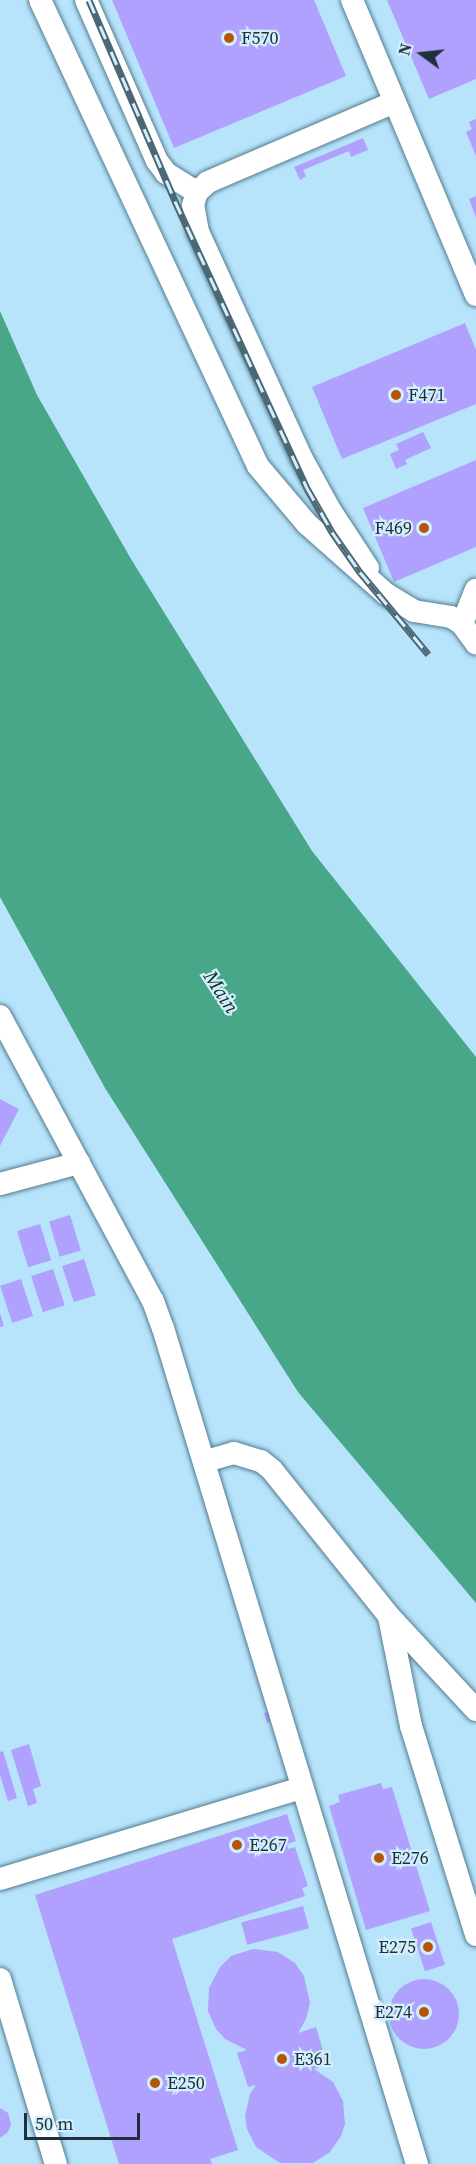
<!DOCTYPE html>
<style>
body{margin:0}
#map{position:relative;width:476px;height:2164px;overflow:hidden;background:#b7e4fb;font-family:"Source Serif 4",serif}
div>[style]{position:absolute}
.water>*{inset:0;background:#48a689}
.building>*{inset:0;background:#b0a1fe;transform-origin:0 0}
.round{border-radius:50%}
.roads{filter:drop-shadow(0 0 2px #527c90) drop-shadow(0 0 2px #527c90)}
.minor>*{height:22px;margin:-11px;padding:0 11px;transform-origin:11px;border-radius:11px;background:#fff}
.rail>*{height:7px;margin-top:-3.5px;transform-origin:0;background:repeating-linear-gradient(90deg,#d3eefc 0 14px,#4d6875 0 28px);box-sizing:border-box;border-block:2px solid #4d6875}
.dots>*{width:16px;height:16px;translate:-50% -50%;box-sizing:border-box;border:3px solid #d3eefc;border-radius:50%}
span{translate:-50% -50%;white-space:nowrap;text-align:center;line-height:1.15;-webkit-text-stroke:4.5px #d3eefc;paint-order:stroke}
.poi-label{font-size:18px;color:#1e3039}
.left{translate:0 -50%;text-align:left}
.right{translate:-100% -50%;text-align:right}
.water-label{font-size:20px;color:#143127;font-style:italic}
.north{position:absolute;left:392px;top:24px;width:60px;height:60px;-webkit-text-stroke:4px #d3eefc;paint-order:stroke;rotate:285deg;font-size:16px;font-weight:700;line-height:24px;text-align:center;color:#1e3039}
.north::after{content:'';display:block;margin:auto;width:21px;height:27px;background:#1e3039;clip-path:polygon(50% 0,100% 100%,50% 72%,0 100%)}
.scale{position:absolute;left:24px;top:2113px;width:116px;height:27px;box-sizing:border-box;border:3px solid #1e3039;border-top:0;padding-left:8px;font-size:18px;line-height:21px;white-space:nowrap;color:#1e3039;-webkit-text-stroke:4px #d3eefc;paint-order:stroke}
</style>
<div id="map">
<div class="water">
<i style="clip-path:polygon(0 311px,37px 395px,131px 559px,312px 851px,476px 1057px,476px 1603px,298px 1392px,105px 1088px,0 897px)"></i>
</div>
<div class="building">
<i style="clip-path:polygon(112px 0,314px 0,346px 76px,174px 148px)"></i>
<i style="clip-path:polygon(387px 0,476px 0,476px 79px,429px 99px)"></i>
<i style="clip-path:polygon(476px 119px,476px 156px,466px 132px,472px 129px,469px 122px)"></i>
<i style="clip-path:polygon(363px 138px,368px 150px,351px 157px,349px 151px,303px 170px,306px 176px,300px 180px,294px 167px)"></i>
<i style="clip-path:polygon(476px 196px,476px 218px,469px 199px)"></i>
<i style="clip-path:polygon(465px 323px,476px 350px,476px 404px,342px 459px,312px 387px)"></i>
<i style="clip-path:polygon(423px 432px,431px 448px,405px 460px,407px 464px,396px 469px,390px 454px,399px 450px,396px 444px)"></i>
<i style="clip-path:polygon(476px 460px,476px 547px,394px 582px,363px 508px)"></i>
<i style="clip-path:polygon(0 1099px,19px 1109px,0 1146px)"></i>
<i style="left:70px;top:1215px;width:37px;height:22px;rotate:73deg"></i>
<i style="left:40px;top:1224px;width:38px;height:24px;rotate:73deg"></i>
<i style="left:84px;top:1259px;width:38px;height:23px;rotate:72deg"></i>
<i style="left:53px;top:1269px;width:38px;height:23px;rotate:72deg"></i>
<i style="left:21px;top:1279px;width:39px;height:22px;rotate:72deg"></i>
<i style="clip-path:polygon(0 1313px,4px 1326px,0 1327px)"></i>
<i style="clip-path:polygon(271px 1711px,273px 1721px,267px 1723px,264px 1713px)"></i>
<i style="clip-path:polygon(29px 1744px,41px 1786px,33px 1789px,37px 1803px,28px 1806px,11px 1750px)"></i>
<i style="clip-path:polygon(3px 1751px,17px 1798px,8px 1801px,0 1775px,0 1752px)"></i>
<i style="clip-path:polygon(381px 1783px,383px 1789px,392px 1787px,430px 1911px,366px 1930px,329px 1806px,340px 1802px,338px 1795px)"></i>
<i style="clip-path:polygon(287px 1814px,296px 1841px,287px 1844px,288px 1849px,295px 1847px,308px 1886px,302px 1888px,305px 1896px,172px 1939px,238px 2150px,210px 2159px,212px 2164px,119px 2164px,35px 1895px)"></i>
<i style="left:303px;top:1906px;width:23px;height:64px;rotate:75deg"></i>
<i style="left:431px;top:1922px;width:45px;height:21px;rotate:72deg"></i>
<i style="clip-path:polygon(253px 1949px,278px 1952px,295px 1963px,304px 1976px,310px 2003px,306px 2019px,298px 2033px,316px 2027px,327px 2064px,314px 2069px,333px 2082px,343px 2101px,345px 2124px,341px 2136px,330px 2152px,313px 2163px,280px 2163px,256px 2147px,247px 2129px,245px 2116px,250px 2094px,256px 2085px,248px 2087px,237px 2053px,247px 2050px,225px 2039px,216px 2029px,208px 2011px,209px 1988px,220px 1967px,231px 1956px)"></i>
<i class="round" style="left:389px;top:1979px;width:70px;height:70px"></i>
<i style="clip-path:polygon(0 2108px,8px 2113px,11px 2124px,8px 2132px,0 2138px)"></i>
</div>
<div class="roads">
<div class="minor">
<i style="left:40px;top:0;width:514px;rotate:64.93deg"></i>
<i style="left:258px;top:466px;width:76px;rotate:49.8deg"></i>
<i style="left:307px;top:524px;width:106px;rotate:41.5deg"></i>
<i style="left:386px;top:594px;width:33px;rotate:31deg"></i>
<i style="left:414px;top:611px;width:37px;rotate:9deg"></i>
<i style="left:451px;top:617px;width:13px;rotate:32deg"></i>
<i style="left:462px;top:624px;width:24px;rotate:54deg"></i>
<i style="left:86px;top:0;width:176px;rotate:66.2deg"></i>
<i style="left:157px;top:161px;width:15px;rotate:53deg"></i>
<i style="left:166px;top:173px;width:36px;rotate:32deg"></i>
<i style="left:352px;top:0;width:320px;rotate:67.2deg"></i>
<i style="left:368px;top:568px;width:69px;rotate:-123.2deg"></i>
<i style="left:330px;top:510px;width:58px;rotate:-118.8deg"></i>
<i style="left:302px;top:459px;width:250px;rotate:-114.6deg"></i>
<i style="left:198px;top:232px;width:27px;rotate:-100deg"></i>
<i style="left:193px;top:205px;width:14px;rotate:-73deg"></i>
<i style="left:197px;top:192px;width:15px;rotate:-42deg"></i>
<i style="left:208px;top:182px;width:203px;rotate:-23.2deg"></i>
<i style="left:462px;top:624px;width:37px;rotate:-68deg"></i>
<i style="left:0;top:1016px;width:323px;rotate:61.8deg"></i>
<i style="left:153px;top:1301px;width:29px;rotate:70deg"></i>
<i style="left:163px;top:1328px;width:874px;rotate:73.1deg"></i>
<i style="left:0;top:1184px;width:82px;rotate:-14.9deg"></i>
<i style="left:206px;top:1461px;width:29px;rotate:-16deg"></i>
<i style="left:234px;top:1453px;width:28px;rotate:17deg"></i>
<i style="left:261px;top:1461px;width:14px;rotate:39deg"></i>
<i style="left:272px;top:1470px;width:187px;rotate:51.3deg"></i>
<i style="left:389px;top:1616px;width:128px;rotate:47.2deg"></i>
<i style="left:389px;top:1617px;width:111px;rotate:78.6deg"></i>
<i style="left:411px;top:1726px;width:219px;rotate:72.7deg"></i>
<i style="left:0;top:1879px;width:315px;rotate:-16.8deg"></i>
<i style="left:0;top:1979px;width:193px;rotate:73.2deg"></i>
</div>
</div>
<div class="rail">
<i style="left:89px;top:0;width:219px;rotate:66.8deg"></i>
<i style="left:175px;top:201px;width:316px;rotate:65.3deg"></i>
<i style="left:307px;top:488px;width:51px;rotate:60.4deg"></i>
<i style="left:332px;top:532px;width:49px;rotate:55deg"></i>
<i style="left:360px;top:572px;width:107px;rotate:50.3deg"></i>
</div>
<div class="dots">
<i style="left:229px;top:38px;background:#b45507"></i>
<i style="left:396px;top:395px;background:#b45507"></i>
<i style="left:424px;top:528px;background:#b45507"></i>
<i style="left:237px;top:1845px;background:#b45507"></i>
<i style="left:379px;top:1858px;background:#b45507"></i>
<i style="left:428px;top:1947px;background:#b45507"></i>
<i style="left:424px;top:2012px;background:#b45507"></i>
<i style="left:282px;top:2059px;background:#b45507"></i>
<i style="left:155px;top:2083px;background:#b45507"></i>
</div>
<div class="poi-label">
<span class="left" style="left:241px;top:38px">F570</span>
<span class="left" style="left:408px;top:395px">F471</span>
<span class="right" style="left:412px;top:528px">F469</span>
<span class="left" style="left:249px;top:1845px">E267</span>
<span class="left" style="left:391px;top:1858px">E276</span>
<span class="right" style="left:416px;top:1947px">E275</span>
<span class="right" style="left:412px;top:2012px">E274</span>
<span class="left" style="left:294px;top:2059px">E361</span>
<span class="left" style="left:167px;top:2083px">E250</span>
</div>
<div class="water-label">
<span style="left:221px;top:992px;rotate:57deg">Main</span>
</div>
<div class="north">N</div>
<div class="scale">50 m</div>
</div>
